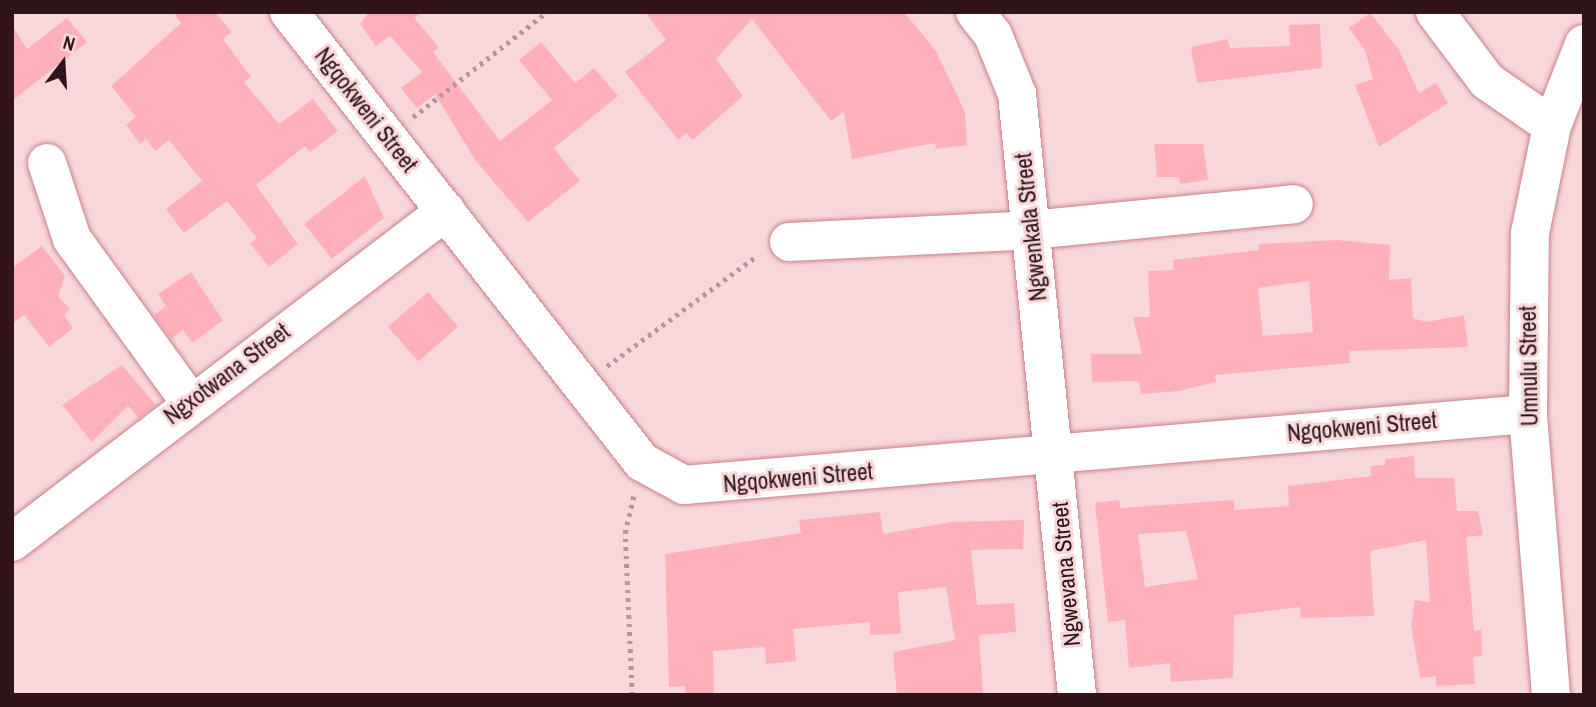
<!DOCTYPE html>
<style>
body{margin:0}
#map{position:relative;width:1596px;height:707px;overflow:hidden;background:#f8d7da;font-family:"Archivo Narrow",sans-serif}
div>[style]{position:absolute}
.building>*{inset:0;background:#ffb0bb;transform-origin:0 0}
.path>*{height:4.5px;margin-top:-2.25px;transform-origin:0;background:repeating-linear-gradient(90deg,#b59599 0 3.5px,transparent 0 8.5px)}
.roads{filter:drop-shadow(0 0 2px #c97f8a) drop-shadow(0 0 2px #c97f8a)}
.minor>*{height:38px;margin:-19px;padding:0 19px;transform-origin:19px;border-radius:19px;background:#fff}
span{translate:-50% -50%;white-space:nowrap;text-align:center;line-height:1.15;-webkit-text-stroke:6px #f8d7da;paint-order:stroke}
.street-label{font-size:23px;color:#311419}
.frame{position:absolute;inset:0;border:14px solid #311419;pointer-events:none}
.north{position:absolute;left:28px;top:28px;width:70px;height:70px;-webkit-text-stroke:5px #f8d7da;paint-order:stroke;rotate:17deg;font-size:19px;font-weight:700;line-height:28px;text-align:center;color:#311419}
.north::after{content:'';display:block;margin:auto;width:24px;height:32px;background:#311419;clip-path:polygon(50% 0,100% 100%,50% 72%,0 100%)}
</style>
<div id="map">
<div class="building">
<i style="clip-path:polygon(173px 12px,215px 12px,232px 32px,223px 39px,251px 77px,244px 82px,279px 124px,313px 99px,338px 131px,310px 152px,305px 146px,256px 185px,298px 244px,269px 267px,250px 243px,257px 238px,227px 201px,184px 233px,166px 209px,202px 181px,169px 140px,155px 151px,146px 139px,140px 144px,126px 125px,136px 117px,111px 86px,181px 23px)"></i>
<i style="clip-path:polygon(369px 12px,423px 12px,414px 18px,439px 47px,433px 52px,500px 141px,552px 100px,519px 60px,541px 42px,575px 83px,594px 68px,618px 96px,554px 148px,580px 181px,528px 222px,475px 160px,435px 94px,417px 108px,401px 88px,422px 72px,390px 36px,376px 46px,360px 24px)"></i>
<i style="clip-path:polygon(645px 12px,904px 12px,936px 51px,965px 112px,967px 145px,936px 149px,935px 143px,852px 159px,844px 112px,831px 121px,752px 19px,716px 59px,743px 96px,693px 140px,686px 133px,678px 140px,625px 72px,666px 40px)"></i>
<i style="clip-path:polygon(1370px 13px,1398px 48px,1419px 93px,1436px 83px,1448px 103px,1379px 147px,1355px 85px,1373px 79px,1365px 50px,1349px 28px)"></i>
<i style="clip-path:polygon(67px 18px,87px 42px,12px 101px,12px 25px,27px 49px)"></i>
<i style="clip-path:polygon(1320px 24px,1322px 68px,1197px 83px,1191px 47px,1228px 39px,1230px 48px,1290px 46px,1289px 25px)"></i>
<i style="clip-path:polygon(1154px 144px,1203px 144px,1208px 180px,1180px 184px,1179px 177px,1157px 177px)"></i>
<i style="clip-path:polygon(365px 176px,384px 218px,332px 259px,304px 224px)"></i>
<i style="clip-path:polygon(evenodd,1338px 240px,1390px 245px,1389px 280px,1411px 278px,1413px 318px,1426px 322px,1464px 315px,1468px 347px,1349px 351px,1350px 363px,1215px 375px,1216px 382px,1179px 391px,1141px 394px,1139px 381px,1092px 382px,1091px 354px,1142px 354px,1133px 317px,1150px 317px,1148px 271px,1174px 270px,1173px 260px,1259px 250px,1259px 244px,1338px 240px,1309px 281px,1313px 332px,1263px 336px,1258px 288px,1309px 281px)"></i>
<i style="clip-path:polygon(42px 246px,65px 276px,58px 296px,70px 309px,64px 315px,73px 328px,49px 347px,24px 315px,12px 324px,12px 268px)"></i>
<i style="clip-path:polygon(191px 272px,223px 320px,193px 343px,183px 330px,171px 339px,154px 315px,166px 306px,158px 294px)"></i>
<i style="left:428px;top:292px;width:46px;height:53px;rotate:49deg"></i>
<i style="clip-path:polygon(122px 365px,156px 405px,139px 418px,128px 406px,92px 442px,62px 405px)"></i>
<i style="clip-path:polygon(evenodd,1414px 456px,1415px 478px,1454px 478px,1457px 511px,1478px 511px,1483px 535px,1466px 537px,1474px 631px,1481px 629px,1482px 656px,1473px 657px,1475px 684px,1436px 686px,1436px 676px,1420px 678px,1411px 625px,1415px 600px,1430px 602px,1426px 540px,1370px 551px,1374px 616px,1301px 618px,1300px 607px,1234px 615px,1233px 678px,1171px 682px,1170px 663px,1129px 668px,1125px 620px,1108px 622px,1095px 503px,1119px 500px,1120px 508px,1234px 500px,1234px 510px,1289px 506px,1288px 486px,1371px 476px,1370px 466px,1385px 465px,1385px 459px,1414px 456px,1186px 531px,1198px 579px,1145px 587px,1138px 534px,1186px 531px)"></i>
<i style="clip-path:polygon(880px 512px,883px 534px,951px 522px,1024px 520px,1023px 549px,971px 550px,977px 605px,1014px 603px,1016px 632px,979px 635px,983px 695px,897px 695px,893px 652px,955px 640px,946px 587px,898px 592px,901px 634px,870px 635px,870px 622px,793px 629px,796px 661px,766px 664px,765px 647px,713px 651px,714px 695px,685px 695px,685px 686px,669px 687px,665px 554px,801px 533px,799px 520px)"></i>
</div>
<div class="path">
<i style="left:413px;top:117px;width:170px;rotate:-38.1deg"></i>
<i style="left:607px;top:366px;width:187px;rotate:-36.3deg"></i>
<i style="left:632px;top:695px;width:162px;rotate:-92.5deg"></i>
<i style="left:625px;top:533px;width:40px;rotate:-77deg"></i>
</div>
<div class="roads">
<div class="minor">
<i style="left:289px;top:12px;width:572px;rotate:51.89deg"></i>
<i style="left:642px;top:462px;width:48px;rotate:28.7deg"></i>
<i style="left:684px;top:485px;width:847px;rotate:-4.81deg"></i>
<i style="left:975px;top:12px;width:29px;rotate:52deg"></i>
<i style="left:993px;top:35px;width:64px;rotate:67.9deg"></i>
<i style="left:1017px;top:94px;width:604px;rotate:84.3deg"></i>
<i style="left:1435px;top:12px;width:86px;rotate:53deg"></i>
<i style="left:1487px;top:81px;width:79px;rotate:34.7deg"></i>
<i style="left:47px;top:163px;width:80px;rotate:71.8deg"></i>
<i style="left:72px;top:239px;width:201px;rotate:54.1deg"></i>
<i style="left:789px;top:242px;width:242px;rotate:-2.8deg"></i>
<i style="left:1031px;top:230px;width:264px;rotate:-5.6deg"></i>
<i style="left:12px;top:542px;width:546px;rotate:-37.33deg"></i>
<i style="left:1551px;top:695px;width:282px;rotate:-94.7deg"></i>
<i style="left:1528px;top:414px;width:181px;rotate:-89.4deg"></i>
<i style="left:1530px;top:233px;width:109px;rotate:-78.4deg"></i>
<i style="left:1552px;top:126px;width:88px;rotate:-68.7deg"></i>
</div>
</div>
<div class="street-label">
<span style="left:366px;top:110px;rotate:52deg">Ngqokweni Street</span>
<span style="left:1031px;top:227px;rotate:-96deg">Ngwenkala Street</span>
<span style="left:1529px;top:366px;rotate:-91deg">Umnulu Street</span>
<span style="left:227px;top:374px;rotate:-37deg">Ngxotwana Street</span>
<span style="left:1362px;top:427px;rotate:-5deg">Ngqokweni Street</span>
<span style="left:798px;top:478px;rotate:-5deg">Ngqokweni Street</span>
<span style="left:1066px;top:574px;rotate:-95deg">Ngwevana Street</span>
</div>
<div class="frame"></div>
<div class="north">N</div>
</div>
